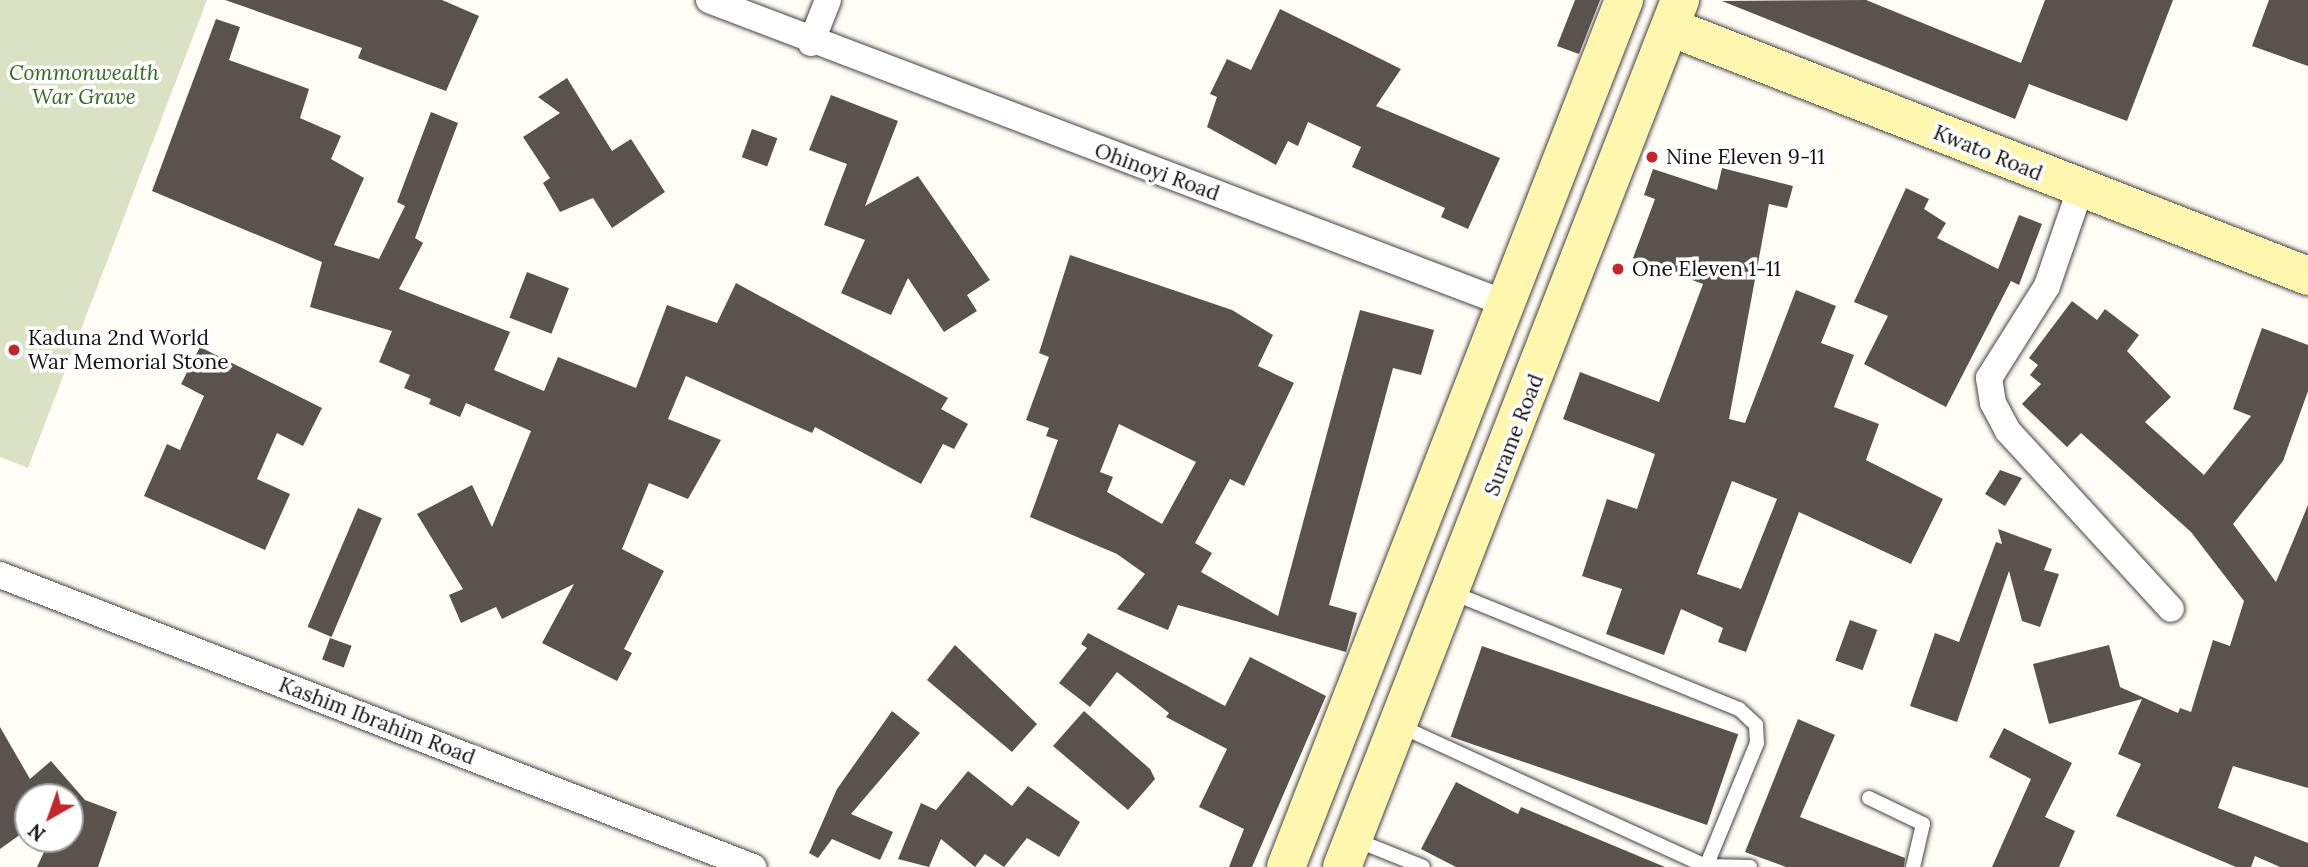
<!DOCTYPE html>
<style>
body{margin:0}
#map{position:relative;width:2308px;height:867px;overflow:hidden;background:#fffdf5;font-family:Lora,serif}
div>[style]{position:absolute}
.cemetery>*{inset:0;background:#d9e3c4}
.building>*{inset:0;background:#5a524d;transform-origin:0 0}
.roads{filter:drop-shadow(0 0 2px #444) drop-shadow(0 0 2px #444)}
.lane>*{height:14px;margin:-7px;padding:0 7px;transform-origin:7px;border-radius:7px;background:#fff}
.street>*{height:26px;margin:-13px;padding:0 13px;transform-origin:13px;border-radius:13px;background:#fff}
.secondary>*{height:38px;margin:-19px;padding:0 19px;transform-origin:19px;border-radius:19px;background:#fff6b0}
.dots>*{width:19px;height:19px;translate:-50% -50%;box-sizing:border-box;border:4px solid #fff;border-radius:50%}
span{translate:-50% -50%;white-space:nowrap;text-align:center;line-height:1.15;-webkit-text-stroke:7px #fff;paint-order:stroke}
.park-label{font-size:21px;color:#2f6b1f;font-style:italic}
.street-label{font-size:21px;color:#111}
.poi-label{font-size:21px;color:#111}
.left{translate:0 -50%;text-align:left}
.north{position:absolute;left:14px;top:783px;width:70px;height:70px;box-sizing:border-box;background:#fff;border:2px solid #a0a0a0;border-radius:50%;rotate:220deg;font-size:19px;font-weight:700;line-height:28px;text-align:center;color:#111}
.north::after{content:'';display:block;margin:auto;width:24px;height:32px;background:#c4262e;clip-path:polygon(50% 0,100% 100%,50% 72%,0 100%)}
</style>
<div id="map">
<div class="cemetery">
<i style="clip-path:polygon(0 0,207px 0,28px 468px,0 457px)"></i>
</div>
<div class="building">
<i style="clip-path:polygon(225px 0,442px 0,479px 16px,446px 91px,358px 58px,362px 48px)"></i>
<i style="clip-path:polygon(1575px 0,1600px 0,1579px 54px,1557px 46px)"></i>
<i style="clip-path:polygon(1866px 0,2021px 63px,2045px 0,2173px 0,2127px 121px,2029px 84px,2015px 119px,1722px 1px)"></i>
<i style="clip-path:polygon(2269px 0,2308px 0,2308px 66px,2252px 46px)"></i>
<i style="clip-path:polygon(1280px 9px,1401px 69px,1376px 106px,1500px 158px,1468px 229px,1441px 217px,1445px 208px,1352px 167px,1361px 147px,1308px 122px,1298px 146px,1288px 141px,1276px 165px,1207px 127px,1217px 97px,1210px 94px,1227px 59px,1251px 70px)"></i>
<i style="clip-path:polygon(216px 19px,240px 27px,229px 60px,309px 89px,300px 118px,341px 136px,331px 159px,364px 178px,334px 245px,379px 259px,405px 206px,397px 202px,431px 112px,458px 123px,415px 238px,423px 243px,399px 289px,510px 332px,494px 370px,544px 391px,558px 357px,636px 388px,667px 305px,717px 323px,736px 283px,948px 398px,941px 409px,968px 424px,954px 449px,943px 444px,921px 484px,815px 427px,812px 433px,686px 376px,668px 419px,721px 440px,688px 499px,649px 483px,622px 549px,664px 571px,624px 649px,632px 653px,617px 681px,542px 643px,574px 584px,502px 619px,496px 607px,461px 623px,449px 595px,463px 589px,417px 514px,472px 485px,492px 527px,531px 431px,466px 403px,460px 417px,429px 404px,431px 399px,404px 388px,410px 375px,379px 362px,392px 331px,310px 307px,322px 262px,152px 191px)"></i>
<i style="clip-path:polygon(567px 78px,612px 151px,631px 139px,665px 192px,612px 228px,593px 198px,560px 212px,543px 183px,550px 178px,523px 137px,560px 113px,538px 97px)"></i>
<i style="clip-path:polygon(831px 95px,898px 121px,865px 206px,918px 176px,990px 280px,967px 295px,977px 311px,944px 332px,908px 278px,891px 315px,841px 293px,865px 240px,824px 225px,847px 164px,809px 150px)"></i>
<i style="left:752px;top:129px;width:27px;height:30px;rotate:20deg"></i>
<i style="clip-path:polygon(evenodd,1722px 168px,1793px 186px,1787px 208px,1769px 204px,1729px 419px,1745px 423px,1796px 290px,1836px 306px,1821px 343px,1854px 355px,1834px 407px,1879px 424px,1866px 460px,1943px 499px,1911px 564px,1799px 512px,1746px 652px,1718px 642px,1723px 628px,1681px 609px,1664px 655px,1606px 634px,1622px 589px,1582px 576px,1607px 499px,1637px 509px,1655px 454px,1563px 419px,1580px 372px,1659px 402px,1703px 284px,1633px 258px,1655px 199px,1644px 195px,1653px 169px,1717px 190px,1722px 168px,1732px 481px,1777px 499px,1741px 589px,1697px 574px,1732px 481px)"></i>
<i style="clip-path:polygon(1906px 188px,1929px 199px,1924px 209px,1946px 223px,1937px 238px,1998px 269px,2019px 215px,2042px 224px,2019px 285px,2011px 281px,1946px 407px,1864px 364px,1888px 316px,1854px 302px)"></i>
<i style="clip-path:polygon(evenodd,1070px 255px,1232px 310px,1273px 335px,1258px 366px,1294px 383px,1244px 486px,1230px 479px,1195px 543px,1212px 553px,1201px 572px,1278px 616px,1360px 310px,1434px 330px,1421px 375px,1393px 368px,1329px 605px,1357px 613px,1346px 652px,1178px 605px,1168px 630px,1117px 609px,1145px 574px,1117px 554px,1030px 517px,1058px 440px,1046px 436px,1049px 428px,1026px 420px,1049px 357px,1039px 353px,1070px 255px,1119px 424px,1196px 462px,1162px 524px,1107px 492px,1113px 477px,1100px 472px,1119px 424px)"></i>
<i style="left:527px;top:272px;width:45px;height:49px;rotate:21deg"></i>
<i style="clip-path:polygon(2072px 301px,2097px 320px,2105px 309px,2139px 335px,2127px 351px,2171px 397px,2145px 422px,2204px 475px,2251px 416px,2233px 409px,2262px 328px,2308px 345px,2308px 391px,2283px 461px,2233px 524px,2276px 582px,2308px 505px,2308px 788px,2233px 766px,2218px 808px,2308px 843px,2308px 867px,2280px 867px,2255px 856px,2251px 867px,2236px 867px,2116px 816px,2141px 764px,2118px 754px,2142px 699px,2049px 724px,2033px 664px,2109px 645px,2120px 687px,2178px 713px,2180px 708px,2191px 712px,2213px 640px,2230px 646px,2244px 601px,2191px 532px,2081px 433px,2067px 447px,2022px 404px,2041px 384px,2030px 375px,2038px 365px,2029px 358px)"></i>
<i style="clip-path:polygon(200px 347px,322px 408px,303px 446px,277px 433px,257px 479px,290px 494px,265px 550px,144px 496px,167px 444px,180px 450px,204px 396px,181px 384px)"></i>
<i style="clip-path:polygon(2000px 470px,2022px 478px,2005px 506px,1985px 494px)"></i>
<i style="left:358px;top:508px;width:26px;height:129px;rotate:23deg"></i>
<i style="clip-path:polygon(1998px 529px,2052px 549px,2044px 570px,2059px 574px,2040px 627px,2022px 621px,2009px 571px,1957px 722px,1910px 706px,1935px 633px,1959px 642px,1996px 542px,2002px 544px)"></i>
<i style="left:1850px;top:620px;width:29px;height:43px;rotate:20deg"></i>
<i style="clip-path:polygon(1088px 633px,1225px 706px,1250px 657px,1326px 696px,1252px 867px,1229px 867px,1244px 829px,1199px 807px,1227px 749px,1166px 717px,1169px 713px,1117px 672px,1090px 707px,1059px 683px,1087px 648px,1081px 644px)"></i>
<i style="left:330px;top:638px;width:23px;height:23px;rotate:20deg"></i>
<i style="clip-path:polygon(955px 645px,1037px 724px,1012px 752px,927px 680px)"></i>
<i style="left:1482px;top:646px;width:271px;height:96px;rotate:19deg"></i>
<i style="clip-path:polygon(892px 711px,920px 733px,851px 814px,893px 832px,880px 860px,832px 839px,818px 858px,809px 853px,837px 789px)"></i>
<i style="clip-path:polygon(1084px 711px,1150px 769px,1155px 779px,1128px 810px,1053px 746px)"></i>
<i style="clip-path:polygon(1798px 719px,1835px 735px,1800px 817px,1905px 858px,1904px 867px,1786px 867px,1745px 852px)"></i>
<i style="clip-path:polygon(0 727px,30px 779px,51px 761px,85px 800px,117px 812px,98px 867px,37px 867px,50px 839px,70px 839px,70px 797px,28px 797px,28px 829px,0 849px)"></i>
<i style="clip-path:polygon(2004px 728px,2072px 763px,2045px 817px,2075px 831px,2059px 867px,1992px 867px,2031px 779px,1989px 757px)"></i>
<i style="clip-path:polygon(968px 771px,1012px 806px,1028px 786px,1080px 822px,1059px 857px,1027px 838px,1004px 867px,985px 854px,975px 867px,941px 839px,929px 867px,898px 859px,921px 803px,936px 810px)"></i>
<i style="clip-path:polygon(1456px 782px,1518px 814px,1521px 807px,1665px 867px,1456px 867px,1421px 849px)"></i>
</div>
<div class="roads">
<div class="lane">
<i style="left:1453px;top:593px;width:309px;rotate:22.1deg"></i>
<i style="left:1739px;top:709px;width:23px;rotate:43deg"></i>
<i style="left:1756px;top:725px;width:18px;rotate:87deg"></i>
<i style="left:1757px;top:743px;width:134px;rotate:112.4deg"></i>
<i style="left:1400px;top:726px;width:337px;rotate:24.6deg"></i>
<i style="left:1706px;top:866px;width:44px;rotate:1.3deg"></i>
<i style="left:1869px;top:798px;width:60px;rotate:25.7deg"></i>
<i style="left:1923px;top:824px;width:44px;rotate:103.1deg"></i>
<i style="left:1356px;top:840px;width:72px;rotate:21.9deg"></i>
</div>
<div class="street">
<i style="left:709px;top:0;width:849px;rotate:20.85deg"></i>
<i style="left:811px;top:43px;width:46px;rotate:-68.4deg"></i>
<i style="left:2080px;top:190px;width:102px;rotate:109deg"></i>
<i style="left:2047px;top:286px;width:109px;rotate:122.2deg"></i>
<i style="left:1989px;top:378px;width:25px;rotate:81deg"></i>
<i style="left:1993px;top:403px;width:32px;rotate:62deg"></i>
<i style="left:2008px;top:431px;width:241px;rotate:47.5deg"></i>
<i style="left:0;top:575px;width:808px;rotate:21.2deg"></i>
</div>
<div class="secondary">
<i style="left:1670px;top:27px;width:685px;rotate:21.32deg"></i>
<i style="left:1286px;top:867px;width:931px;rotate:-68.7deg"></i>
<i style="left:1342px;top:867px;width:931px;rotate:-68.7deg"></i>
</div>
</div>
<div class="dots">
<i style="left:1652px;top:157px;background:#c4262e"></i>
<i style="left:1618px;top:269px;background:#c4262e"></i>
<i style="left:14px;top:350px;background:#c4262e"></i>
</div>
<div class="park-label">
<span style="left:84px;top:85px">Commonwealth<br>War Grave</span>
</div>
<div class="street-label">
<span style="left:1988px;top:153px;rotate:22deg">Kwato Road</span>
<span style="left:1157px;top:172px;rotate:20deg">Ohinoyi Road</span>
<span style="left:1514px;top:435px;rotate:-69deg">Surame Road</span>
<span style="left:377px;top:721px;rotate:21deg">Kashim Ibrahim Road</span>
</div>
<div class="poi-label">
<span class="left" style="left:1666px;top:157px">Nine Eleven 9-11</span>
<span class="left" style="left:1632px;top:269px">One Eleven 1-11</span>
<span class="left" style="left:28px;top:350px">Kaduna 2nd World<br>War Memorial Stone</span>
</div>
<div class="north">N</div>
</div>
